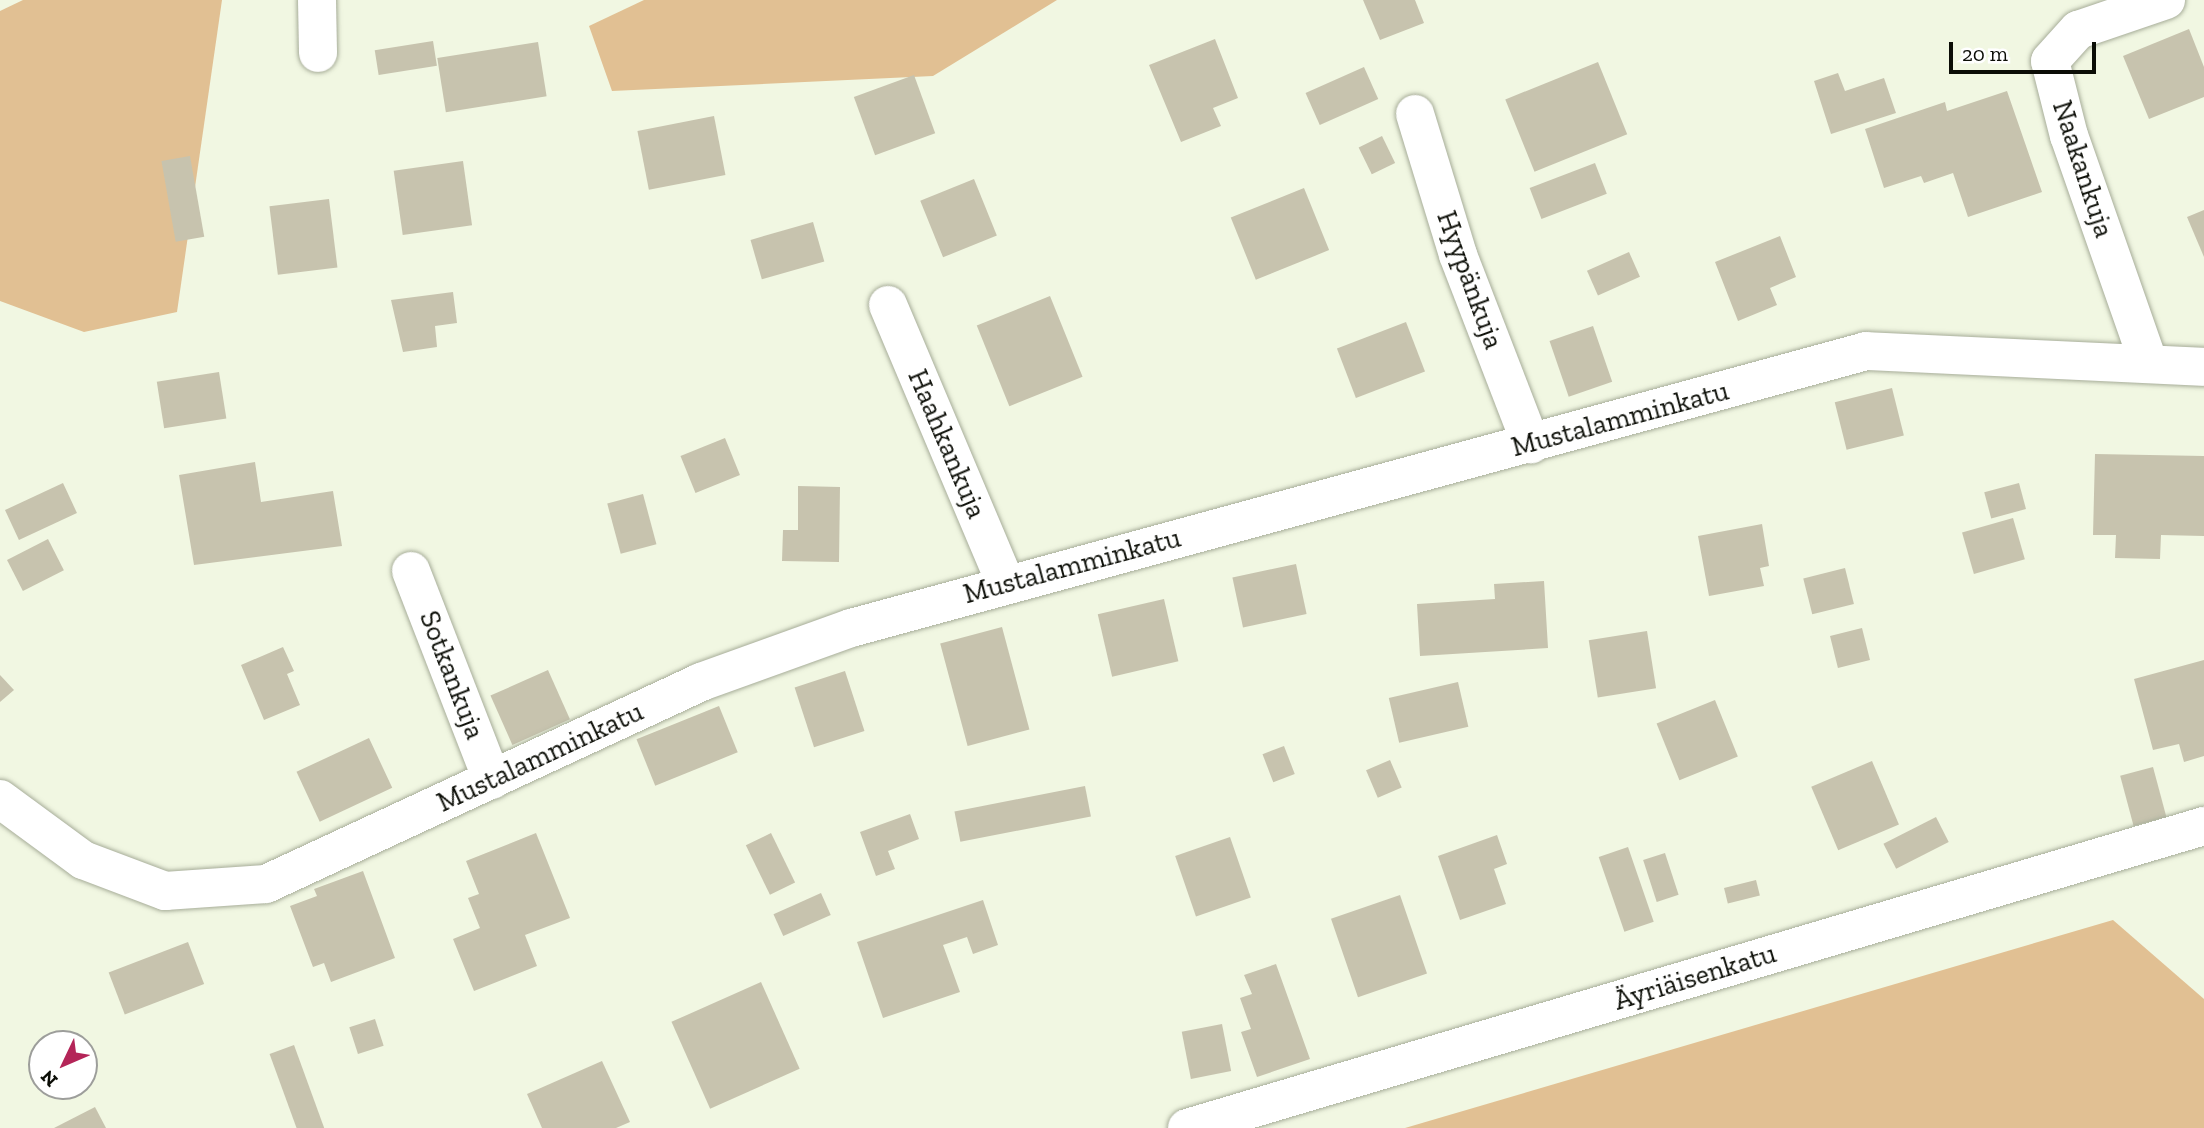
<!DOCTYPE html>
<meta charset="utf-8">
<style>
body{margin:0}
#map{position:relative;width:2204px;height:1128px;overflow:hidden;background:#f1f7e2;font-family:"Zilla Slab",serif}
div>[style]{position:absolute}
.green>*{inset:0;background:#e1c093}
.building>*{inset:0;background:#c7c3ae;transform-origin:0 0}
.roads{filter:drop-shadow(0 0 2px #a7ad99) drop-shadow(0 0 2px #a7ad99)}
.street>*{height:38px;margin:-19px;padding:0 19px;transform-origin:19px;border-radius:19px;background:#fff}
span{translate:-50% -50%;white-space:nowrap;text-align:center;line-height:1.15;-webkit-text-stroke:6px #fff;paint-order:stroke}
.street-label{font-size:28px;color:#0b0d06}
.north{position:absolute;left:28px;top:1030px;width:70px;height:70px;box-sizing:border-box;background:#fff;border:2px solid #9d9e9b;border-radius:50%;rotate:226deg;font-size:19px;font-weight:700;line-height:28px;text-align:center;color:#0b0d06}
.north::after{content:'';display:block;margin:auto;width:24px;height:32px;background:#b42558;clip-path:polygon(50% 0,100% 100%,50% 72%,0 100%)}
.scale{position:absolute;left:1949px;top:42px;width:147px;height:32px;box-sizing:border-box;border:4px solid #0b0d06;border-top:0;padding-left:9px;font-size:21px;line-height:24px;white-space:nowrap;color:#0b0d06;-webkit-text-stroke:5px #fff;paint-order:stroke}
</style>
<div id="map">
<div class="green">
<i style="clip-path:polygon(23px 0,222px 0,177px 312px,84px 332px,0 301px,0 11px)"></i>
<i style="clip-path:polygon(644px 0,1057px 0,933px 76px,612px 91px,589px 26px)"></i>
<i style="clip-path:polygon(2113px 920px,2204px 999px,2204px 1128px,1405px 1128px)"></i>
</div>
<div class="building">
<i style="clip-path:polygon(1363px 0,1415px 0,1424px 23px,1380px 40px)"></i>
<i style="clip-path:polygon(2189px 29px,2204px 67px,2204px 97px,2149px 119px,2123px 56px)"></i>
<i style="clip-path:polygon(1215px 39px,1238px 98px,1213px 108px,1221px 126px,1181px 142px,1149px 65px)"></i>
<i style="left:433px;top:41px;width:25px;height:59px;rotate:81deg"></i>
<i style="left:538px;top:42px;width:55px;height:102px;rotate:81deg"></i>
<i style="left:1598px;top:62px;width:78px;height:100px;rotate:68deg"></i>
<i style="left:1364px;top:67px;width:35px;height:64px;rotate:66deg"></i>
<i style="clip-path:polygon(1838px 73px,1845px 91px,1884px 78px,1896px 113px,1831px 134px,1814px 81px)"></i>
<i style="left:914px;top:75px;width:62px;height:64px;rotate:70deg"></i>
<i style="clip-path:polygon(2007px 91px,2042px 192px,1968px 217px,1953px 173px,1924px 183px,1921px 176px,1884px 188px,1865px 129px,1945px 102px,1947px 111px)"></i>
<i style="left:714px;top:116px;width:60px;height:78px;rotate:79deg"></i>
<i style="left:1382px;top:136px;width:30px;height:26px;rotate:64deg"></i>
<i style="left:190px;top:156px;width:82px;height:29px;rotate:80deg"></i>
<i style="left:463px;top:161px;width:65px;height:70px;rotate:82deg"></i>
<i style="left:1595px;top:163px;width:33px;height:70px;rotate:69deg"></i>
<i style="left:974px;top:179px;width:61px;height:58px;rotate:68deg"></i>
<i style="left:1304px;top:188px;width:67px;height:79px;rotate:68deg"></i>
<i style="left:329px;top:199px;width:69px;height:60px;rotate:83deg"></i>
<i style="clip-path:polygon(2204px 210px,2204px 257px,2187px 217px)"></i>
<i style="left:813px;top:222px;width:41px;height:65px;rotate:74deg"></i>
<i style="clip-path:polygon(1780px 236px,1796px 277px,1770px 288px,1777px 305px,1738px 321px,1715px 262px)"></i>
<i style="left:1629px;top:252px;width:27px;height:46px;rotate:66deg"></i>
<i style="clip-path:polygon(453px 292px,457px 323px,435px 326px,437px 347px,403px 352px,391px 300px)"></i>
<i style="left:1050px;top:296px;width:87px;height:79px;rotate:68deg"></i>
<i style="left:1406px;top:322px;width:53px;height:74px;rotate:69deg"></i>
<i style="left:1593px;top:326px;width:59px;height:46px;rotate:71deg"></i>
<i style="left:219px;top:372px;width:47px;height:63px;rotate:81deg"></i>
<i style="left:1892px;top:388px;width:49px;height:59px;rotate:76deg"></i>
<i style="left:725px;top:438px;width:40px;height:48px;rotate:68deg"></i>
<i style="clip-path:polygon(2095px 454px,2204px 456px,2204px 536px,2161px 535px,2160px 559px,2115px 558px,2116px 535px,2093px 535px)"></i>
<i style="clip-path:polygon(255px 462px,261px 502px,333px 491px,342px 546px,194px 565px,179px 475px)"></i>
<i style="left:63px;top:483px;width:33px;height:64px;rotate:65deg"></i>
<i style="left:2019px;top:483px;width:27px;height:36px;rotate:75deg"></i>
<i style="clip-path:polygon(798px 486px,840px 487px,839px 562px,782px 561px,783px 530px,798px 530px)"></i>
<i style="left:643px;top:494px;width:52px;height:37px;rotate:75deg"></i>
<i style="left:2013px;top:518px;width:43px;height:53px;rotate:74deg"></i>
<i style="clip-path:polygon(1762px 524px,1769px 566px,1760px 568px,1764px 586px,1709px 596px,1698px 536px)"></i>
<i style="left:48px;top:539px;width:35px;height:46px;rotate:63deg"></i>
<i style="left:1296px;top:564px;width:51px;height:65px;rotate:78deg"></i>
<i style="left:1845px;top:568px;width:37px;height:43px;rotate:76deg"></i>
<i style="clip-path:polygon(1544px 581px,1548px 648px,1420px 656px,1417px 604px,1495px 599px,1494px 584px)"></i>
<i style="left:1164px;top:599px;width:64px;height:68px;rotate:77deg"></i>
<i style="left:1002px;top:627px;width:106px;height:64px;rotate:75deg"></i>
<i style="left:1862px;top:628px;width:33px;height:33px;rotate:76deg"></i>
<i style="left:1647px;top:631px;width:58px;height:59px;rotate:81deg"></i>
<i style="clip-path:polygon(283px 647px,294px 671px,287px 674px,300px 705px,264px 720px,241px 665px)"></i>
<i style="clip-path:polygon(2204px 660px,2204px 756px,2184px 762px,2179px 744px,2153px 750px,2134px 679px)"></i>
<i style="left:548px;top:670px;width:54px;height:63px;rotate:66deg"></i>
<i style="left:845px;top:671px;width:63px;height:53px;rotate:72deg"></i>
<i style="clip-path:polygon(0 675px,14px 690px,0 702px)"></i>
<i style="left:1458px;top:682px;width:46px;height:71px;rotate:77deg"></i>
<i style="left:1715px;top:700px;width:61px;height:63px;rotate:68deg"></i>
<i style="left:719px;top:706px;width:50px;height:89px;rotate:68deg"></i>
<i style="left:369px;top:738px;width:55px;height:80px;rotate:65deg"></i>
<i style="left:1284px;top:746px;width:30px;height:23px;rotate:69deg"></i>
<i style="left:1390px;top:760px;width:30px;height:26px;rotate:67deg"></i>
<i style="left:1872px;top:761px;width:69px;height:66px;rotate:67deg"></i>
<i style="left:2153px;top:767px;width:52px;height:34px;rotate:75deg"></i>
<i style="left:1085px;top:786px;width:31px;height:133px;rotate:79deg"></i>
<i style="clip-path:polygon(910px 814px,919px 839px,888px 851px,895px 869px,876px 876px,860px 832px)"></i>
<i style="left:1936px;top:817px;width:28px;height:59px;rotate:63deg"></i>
<i style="clip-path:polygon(536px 833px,570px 918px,525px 935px,537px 966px,474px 991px,453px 939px,480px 928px,468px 898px,479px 894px,466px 861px)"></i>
<i style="left:771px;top:833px;width:55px;height:28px;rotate:64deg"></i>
<i style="clip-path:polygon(1497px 835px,1507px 864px,1494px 869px,1506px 904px,1460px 920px,1438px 856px)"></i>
<i style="left:1230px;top:837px;width:64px;height:58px;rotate:71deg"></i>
<i style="left:1628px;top:847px;width:79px;height:31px;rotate:71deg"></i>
<i style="left:1665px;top:853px;width:44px;height:23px;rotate:72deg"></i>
<i style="clip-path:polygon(363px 871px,395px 958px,331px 982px,324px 963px,313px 967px,290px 906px,317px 896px,314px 889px)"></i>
<i style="left:1756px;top:880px;width:16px;height:33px;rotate:76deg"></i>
<i style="left:821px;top:893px;width:24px;height:52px;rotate:66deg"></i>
<i style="left:1400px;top:895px;width:83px;height:73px;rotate:71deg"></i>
<i style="clip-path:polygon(983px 900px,998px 945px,973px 954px,967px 937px,943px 945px,960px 992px,883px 1018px,857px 942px)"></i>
<i style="left:188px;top:942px;width:45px;height:85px;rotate:69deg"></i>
<i style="clip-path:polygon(1276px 964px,1310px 1059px,1257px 1077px,1241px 1032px,1251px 1029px,1240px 998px,1252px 994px,1244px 975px)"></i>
<i style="left:761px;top:982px;width:95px;height:98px;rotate:66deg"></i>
<i style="left:375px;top:1019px;width:28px;height:27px;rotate:72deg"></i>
<i style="left:1222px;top:1024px;width:48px;height:41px;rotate:79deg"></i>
<i style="left:294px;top:1045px;width:89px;height:26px;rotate:70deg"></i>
<i style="clip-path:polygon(602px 1061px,630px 1122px,616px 1128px,542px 1128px,527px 1094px)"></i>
<i style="clip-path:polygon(95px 1107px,106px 1128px,54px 1128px)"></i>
</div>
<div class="roads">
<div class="street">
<i style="left:317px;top:0;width:53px;rotate:88.9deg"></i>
<i style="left:1415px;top:114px;width:147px;rotate:73deg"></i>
<i style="left:1458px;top:255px;width:203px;rotate:68.9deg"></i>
<i style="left:888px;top:305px;width:303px;rotate:67.1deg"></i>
<i style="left:2149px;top:364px;width:242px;rotate:-109.3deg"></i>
<i style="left:2069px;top:136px;width:77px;rotate:-104.2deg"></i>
<i style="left:2050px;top:61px;width:42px;rotate:-47.9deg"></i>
<i style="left:2078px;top:30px;width:93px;rotate:-18.8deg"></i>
<i style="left:411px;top:571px;width:224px;rotate:68.8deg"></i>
<i style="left:0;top:799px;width:103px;rotate:36.3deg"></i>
<i style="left:83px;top:860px;width:88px;rotate:20.7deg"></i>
<i style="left:165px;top:891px;width:101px;rotate:-4deg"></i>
<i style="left:266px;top:884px;width:480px;rotate:-24.9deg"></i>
<i style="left:701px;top:682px;width:159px;rotate:-19.8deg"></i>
<i style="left:851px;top:628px;width:1052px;rotate:-15.26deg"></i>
<i style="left:1866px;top:351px;width:338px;rotate:2.7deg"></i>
<i style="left:1187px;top:1128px;width:1061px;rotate:-16.54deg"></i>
</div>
</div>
<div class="street-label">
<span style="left:2083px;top:169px;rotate:72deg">Naakankuja</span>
<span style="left:1470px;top:280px;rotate:70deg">Hyypänkuja</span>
<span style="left:1620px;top:419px;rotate:-15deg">Mustalamminkatu</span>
<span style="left:947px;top:444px;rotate:67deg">Haahkankuja</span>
<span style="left:1072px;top:566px;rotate:-15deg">Mustalamminkatu</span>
<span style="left:452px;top:675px;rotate:69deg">Sotkankuja</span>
<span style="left:540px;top:757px;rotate:-25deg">Mustalamminkatu</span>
<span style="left:1695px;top:977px;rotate:-17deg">Äyriäisenkatu</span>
</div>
<div class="north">N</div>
<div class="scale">20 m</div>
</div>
